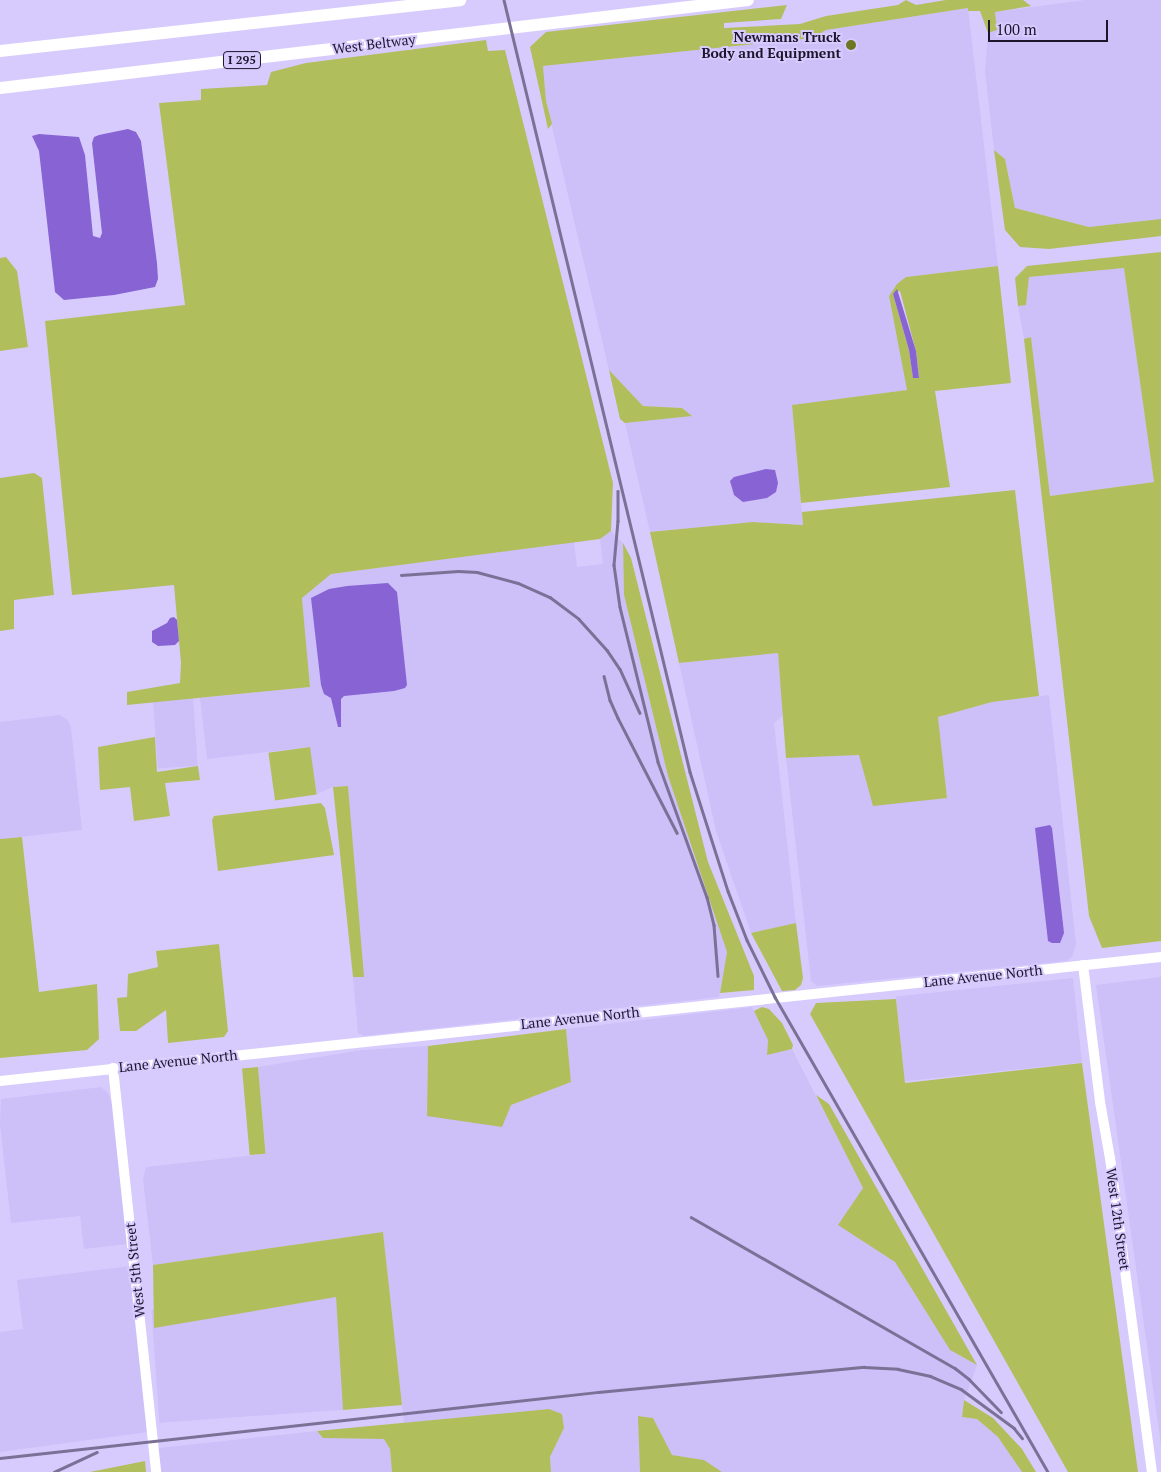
<!DOCTYPE html>
<style>
body{margin:0}
#map{position:relative;width:1161px;height:1472px;overflow:hidden;background:#d7cbfe;font-family:"PT Serif",serif}
div>[style]{position:absolute}
.built>*{inset:0;background:#cdbff8;transform-origin:0 0}
.green>*{inset:0;background:#b1be5c;transform-origin:0 0}
.water>*{inset:0;background:#8763d4}
.secondary>*{height:10px;margin:-5px;padding:0 5px;transform-origin:5px;border-radius:5px;background:#fff}
.highway>*{height:12px;margin:-6px;padding:0 6px;transform-origin:6px;border-radius:6px;background:#fff}
.rail>*{height:2.5px;margin:-1.25px;padding:0 1.25px;transform-origin:1.25px;border-radius:1.25px;background:#7b7196}
.dots>*{width:14px;height:14px;translate:-50% -50%;box-sizing:border-box;border:2px solid #d7cbfe;border-radius:50%}
span{translate:-50% -50%;white-space:nowrap;text-align:center;line-height:1.15;-webkit-text-stroke:4px #d7cbfe;paint-order:stroke}
.shield-label span{padding:1px 4px;background:#d7cbfe;border:1px solid;border-radius:4px;-webkit-text-stroke-width:0}
.shield-label{font-size:12px;color:#1c152c;font-weight:700}
.poi-label{font-size:14px;color:#1c152c;font-weight:700}
.right{translate:-100% -50%;text-align:right}
.street-label{font-size:14px;color:#1c152c}
.scale{position:absolute;left:988px;top:20px;width:120px;height:22px;box-sizing:border-box;border:2px solid #1c152c;border-top:0;padding-left:6px;font-size:15px;line-height:18px;white-space:nowrap;color:#1c152c;-webkit-text-stroke:4px #d7cbfe;paint-order:stroke}
</style>
<div id="map">
<div class="built">
<i style="clip-path:polygon(1085px 0,1161px 0,1161px 219px,1089px 227px,1015px 208px,1005px 159px,994px 150px,985px 71px,988px 33px,997px 30px,995px 12px)"></i>
<i style="clip-path:polygon(968px 8px,998px 266px,906px 277px,889px 296px,907px 390px,792px 405px,803px 525px,753px 522px,650px 532px,625px 423px,691px 416px,682px 408px,643px 406px,609px 370px,546px 101px,543px 66px,813px 38px,826px 30px)"></i>
<i style="clip-path:polygon(1124px 268px,1154px 482px,1050px 496px,1031px 337px,1024px 339px,1018px 306px,1026px 304px,1029px 277px)"></i>
<i style="clip-path:polygon(611px 531px,623px 543px,624px 595px,668px 776px,727px 952px,719px 997px,364px 1036px,358px 1033px,353px 977px,363px 977px,348px 786px,333px 787px,317px 794px,309px 747px,207px 759px,200px 698px,310px 687px,302px 598px,331px 574px,574px 542px,577px 567px,603px 564px,600px 539px)"></i>
<i style="clip-path:polygon(778px 653px,784px 715px,774px 723px,796px 923px,751px 933px,716px 831px,679px 663px)"></i>
<i style="clip-path:polygon(1049px 695px,1076px 944px,1072px 957px,1066px 961px,817px 986px,811px 981px,786px 758px,859px 754px,947px 798px,938px 717px,992px 702px)"></i>
<i style="left:193px;top:698px;width:68px;height:40px;rotate:86deg"></i>
<i style="clip-path:polygon(59px 715px,67px 719px,71px 727px,82px 830px,0 839px,0 722px)"></i>
<i style="clip-path:polygon(1161px 977px,1161px 1445px,1096px 985px)"></i>
<i style="left:1073px;top:978px;width:85px;height:178px;rotate:84deg"></i>
<i style="clip-path:polygon(752px 1007px,768px 1040px,767px 1054px,792px 1049px,863px 1188px,839px 1225px,895px 1262px,950px 1350px,977px 1365px,964px 1400px,962px 1417px,977px 1419px,998px 1437px,1022px 1472px,722px 1472px,704px 1460px,672px 1455px,653px 1418px,639px 1416px,640px 1472px,551px 1472px,550px 1457px,564px 1428px,561px 1414px,549px 1409px,404px 1423px,383px 1232px,153px 1265px,143px 1180px,146px 1167px,266px 1154px,258px 1067px,362px 1050px,428px 1046px,427px 1116px,511px 1105px,571px 1082px,566px 1029px)"></i>
<i style="clip-path:polygon(101px 1087px,108px 1093px,114px 1109px,128px 1244px,84px 1249px,80px 1216px,11px 1223px,0 1125px,1px 1099px)"></i>
<i style="clip-path:polygon(131px 1266px,148px 1432px,0 1452px,0 1332px,23px 1329px,17px 1280px)"></i>
<i style="left:336px;top:1297px;width:113px;height:185px;rotate:86deg"></i>
<i style="clip-path:polygon(317px 1431px,323px 1438px,384px 1439px,390px 1449px,392px 1472px,161px 1472px,158px 1448px)"></i>
</div>
<div class="green">
<i style="clip-path:polygon(906px 0,916px 5px,946px 0,1023px 0,1031px 6px,995px 12px,997px 30px,988px 33px,980px 11px,968px 11px,968px 8px,826px 30px,813px 38px,543px 66px,546px 101px,552px 124px,548px 129px,530px 47px,546px 32px,787px 5px,781px 19px,724px 23px,724px 28px,800px 24px,826px 16px,898px 5px)"></i>
<i style="clip-path:polygon(486px 40px,488px 51px,505px 50px,613px 483px,611px 531px,600px 539px,331px 574px,302px 598px,310px 687px,127px 705px,127px 692px,180px 683px,181px 663px,174px 585px,72px 595px,45px 321px,185px 305px,159px 103px,201px 100px,201px 89px,267px 85px,271px 72px,306px 63px)"></i>
<i style="clip-path:polygon(994px 150px,1005px 159px,1015px 208px,1089px 227px,1161px 219px,1161px 236px,1049px 249px,1020px 247px,1005px 230px)"></i>
<i style="clip-path:polygon(1161px 252px,1161px 941px,1102px 948px,1089px 916px,1024px 339px,1031px 337px,1050px 496px,1154px 482px,1124px 268px,1029px 277px,1026px 305px,1018px 306px,1015px 278px,1027px 266px)"></i>
<i style="clip-path:polygon(6px 257px,17px 271px,28px 347px,0 351px,0 258px)"></i>
<i style="clip-path:polygon(evenodd,998px 266px,1011px 383px,935px 391px,950px 487px,801px 503px,792px 405px,907px 390px,889px 296px,897px 284px,906px 277px,998px 266px,900px 291px,916px 351px,919px 377px,913px 377px,909px 350px,893px 294px,900px 291px)"></i>
<i style="clip-path:polygon(609px 370px,643px 406px,682px 408px,692px 416px,625px 423px,620px 419px)"></i>
<i style="clip-path:polygon(34px 473px,42px 478px,54px 595px,14px 600px,14px 629px,0 631px,0 478px)"></i>
<i style="clip-path:polygon(1015px 490px,1039px 696px,992px 702px,938px 717px,947px 798px,873px 806px,859px 755px,786px 758px,778px 653px,679px 663px,650px 532px,753px 522px,803px 525px,802px 512px)"></i>
<i style="clip-path:polygon(623px 543px,631px 558px,708px 862px,754px 976px,754px 990px,720px 993px,727px 952px,668px 776px,624px 595px)"></i>
<i style="clip-path:polygon(155px 737px,157px 772px,198px 766px,200px 780px,165px 783px,170px 816px,134px 821px,130px 787px,100px 790px,98px 747px)"></i>
<i style="left:310px;top:747px;width:48px;height:42px;rotate:82deg"></i>
<i style="clip-path:polygon(348px 786px,364px 977px,353px 977px,333px 787px)"></i>
<i style="clip-path:polygon(321px 803px,325px 808px,334px 855px,218px 871px,212px 820px,214px 816px)"></i>
<i style="clip-path:polygon(22px 837px,39px 992px,97px 984px,99px 1039px,87px 1050px,0 1058px,0 839px)"></i>
<i style="clip-path:polygon(796px 923px,803px 978px,801px 985px,795px 990px,782px 991px,751px 933px)"></i>
<i style="clip-path:polygon(219px 944px,228px 1031px,224px 1037px,168px 1043px,166px 1010px,136px 1031px,120px 1031px,117px 998px,127px 997px,128px 974px,158px 967px,156px 951px)"></i>
<i style="clip-path:polygon(896px 999px,905px 1083px,1082px 1063px,1138px 1472px,1068px 1472px,810px 1014px,816px 1003px)"></i>
<i style="clip-path:polygon(762px 1007px,769px 1009px,782px 1023px,793px 1045px,792px 1049px,767px 1055px,768px 1040px,754px 1011px)"></i>
<i style="clip-path:polygon(566px 1029px,571px 1082px,511px 1105px,502px 1127px,427px 1116px,428px 1046px)"></i>
<i style="left:258px;top:1067px;width:87px;height:16px;rotate:85deg"></i>
<i style="clip-path:polygon(816px 1095px,829px 1104px,977px 1365px,950px 1350px,895px 1262px,838px 1225px,863px 1188px)"></i>
<i style="clip-path:polygon(383px 1232px,402px 1405px,343px 1410px,336px 1297px,154px 1328px,153px 1265px)"></i>
<i style="clip-path:polygon(964px 1400px,993px 1418px,1022px 1449px,1036px 1472px,1022px 1472px,998px 1437px,977px 1419px,962px 1417px)"></i>
<i style="clip-path:polygon(549px 1409px,562px 1414px,564px 1428px,550px 1457px,551px 1472px,392px 1472px,390px 1449px,384px 1439px,323px 1438px,317px 1431px)"></i>
<i style="clip-path:polygon(638px 1416px,653px 1418px,672px 1455px,704px 1460px,722px 1472px,640px 1472px)"></i>
<i style="clip-path:polygon(145px 1461px,146px 1472px,90px 1472px)"></i>
</div>
<div class="water">
<i style="clip-path:polygon(128px 129px,136px 132px,141px 141px,157px 263px,158px 279px,155px 287px,114px 295px,64px 300px,55px 292px,39px 151px,32px 136px,39px 134px,79px 137px,85px 155px,93px 236px,100px 238px,102px 233px,92px 143px,94px 137px,99px 135px)"></i>
<i style="clip-path:polygon(897px 289px,916px 351px,919px 378px,913px 378px,909px 350px,893px 294px)"></i>
<i style="clip-path:polygon(766px 469px,775px 470px,778px 483px,776px 492px,767px 498px,743px 502px,734px 495px,730px 481px,734px 477px)"></i>
<i style="clip-path:polygon(388px 583px,397px 592px,407px 685px,405px 688px,394px 691px,344px 696px,341px 699px,341px 727px,338px 727px,331px 698px,324px 694px,321px 685px,311px 598px,329px 589px,347px 586px)"></i>
<i style="clip-path:polygon(174px 617px,177px 620px,179px 641px,175px 645px,158px 646px,152px 642px,152px 631px,167px 623px,170px 618px)"></i>
<i style="clip-path:polygon(1050px 825px,1052px 828px,1064px 933px,1060px 943px,1052px 943px,1048px 941px,1035px 828px)"></i>
</div>
<div class="secondary">
<i style="left:1083px;top:965px;width:138px;rotate:82.9deg"></i>
<i style="left:1100px;top:1102px;width:57px;rotate:79.9deg"></i>
<i style="left:1110px;top:1158px;width:317px;rotate:82.4deg"></i>
<i style="left:113px;top:1068px;width:406px;rotate:83.9deg"></i>
<i style="left:0;top:1081px;width:1168px;rotate:-6.1deg"></i>
</div>
<div class="highway">
<i style="left:0;top:51px;width:463px;rotate:-6.3deg"></i>
<i style="left:0;top:88px;width:753px;rotate:-6.71deg"></i>
</div>
<div class="rail">
<i style="left:504px;top:0;width:794px;rotate:76.45deg"></i>
<i style="left:690px;top:772px;width:125px;rotate:72.3deg"></i>
<i style="left:728px;top:891px;width:53px;rotate:68.8deg"></i>
<i style="left:747px;top:940px;width:64px;rotate:63.8deg"></i>
<i style="left:775px;top:997px;width:548px;rotate:60.11deg"></i>
<i style="left:618px;top:491px;width:30px;rotate:90deg"></i>
<i style="left:618px;top:521px;width:44px;rotate:95.2deg"></i>
<i style="left:614px;top:565px;width:42px;rotate:81.9deg"></i>
<i style="left:620px;top:607px;width:160px;rotate:76.2deg"></i>
<i style="left:658px;top:762px;width:144px;rotate:70.1deg"></i>
<i style="left:707px;top:897px;width:29px;rotate:76deg"></i>
<i style="left:714px;top:925px;width:51px;rotate:85.5deg"></i>
<i style="left:401px;top:575px;width:57px;rotate:-4deg"></i>
<i style="left:458px;top:571px;width:19px;rotate:3deg"></i>
<i style="left:477px;top:572px;width:42px;rotate:15deg"></i>
<i style="left:518px;top:583px;width:35px;rotate:24deg"></i>
<i style="left:550px;top:597px;width:36px;rotate:37deg"></i>
<i style="left:579px;top:619px;width:42px;rotate:47.9deg"></i>
<i style="left:607px;top:650px;width:23px;rotate:56deg"></i>
<i style="left:620px;top:669px;width:48px;rotate:65.6deg"></i>
<i style="left:604px;top:676px;width:25px;rotate:76deg"></i>
<i style="left:610px;top:700px;width:20px;rotate:66deg"></i>
<i style="left:618px;top:718px;width:129px;rotate:62.8deg"></i>
<i style="left:691px;top:1217px;width:304px;rotate:29.8deg"></i>
<i style="left:955px;top:1368px;width:18px;rotate:38deg"></i>
<i style="left:969px;top:1379px;width:46px;rotate:45.9deg"></i>
<i style="left:0;top:1458px;width:602px;rotate:-6.3deg"></i>
<i style="left:598px;top:1392px;width:267px;rotate:-5.4deg"></i>
<i style="left:864px;top:1367px;width:34px;rotate:3deg"></i>
<i style="left:898px;top:1369px;width:33px;rotate:12deg"></i>
<i style="left:930px;top:1376px;width:34px;rotate:23deg"></i>
<i style="left:961px;top:1389px;width:66px;rotate:36.3deg"></i>
<i style="left:1014px;top:1428px;width:13px;rotate:51deg"></i>
<i style="left:54px;top:1472px;width:47px;rotate:-24.9deg"></i>
</div>
<div class="dots">
<i style="left:851px;top:45px;background:#6d7721"></i>
</div>
<div class="shield-label">
<span style="left:242px;top:60px">I 295</span>
</div>
<div class="poi-label">
<span class="right" style="left:841px;top:45px">Newmans Truck<br>Body and Equipment</span>
</div>
<div class="street-label">
<span style="left:374px;top:44px;rotate:-7deg">West Beltway</span>
<span style="left:983px;top:976px;rotate:-6deg">Lane Avenue North</span>
<span style="left:580px;top:1018px;rotate:-6deg">Lane Avenue North</span>
<span style="left:178px;top:1061px;rotate:-6deg">Lane Avenue North</span>
<span style="left:1118px;top:1219px;rotate:82deg">West 12th Street</span>
<span style="left:135px;top:1270px;rotate:-96deg">West 5th Street</span>
</div>
<div class="scale">100 m</div>
</div>
